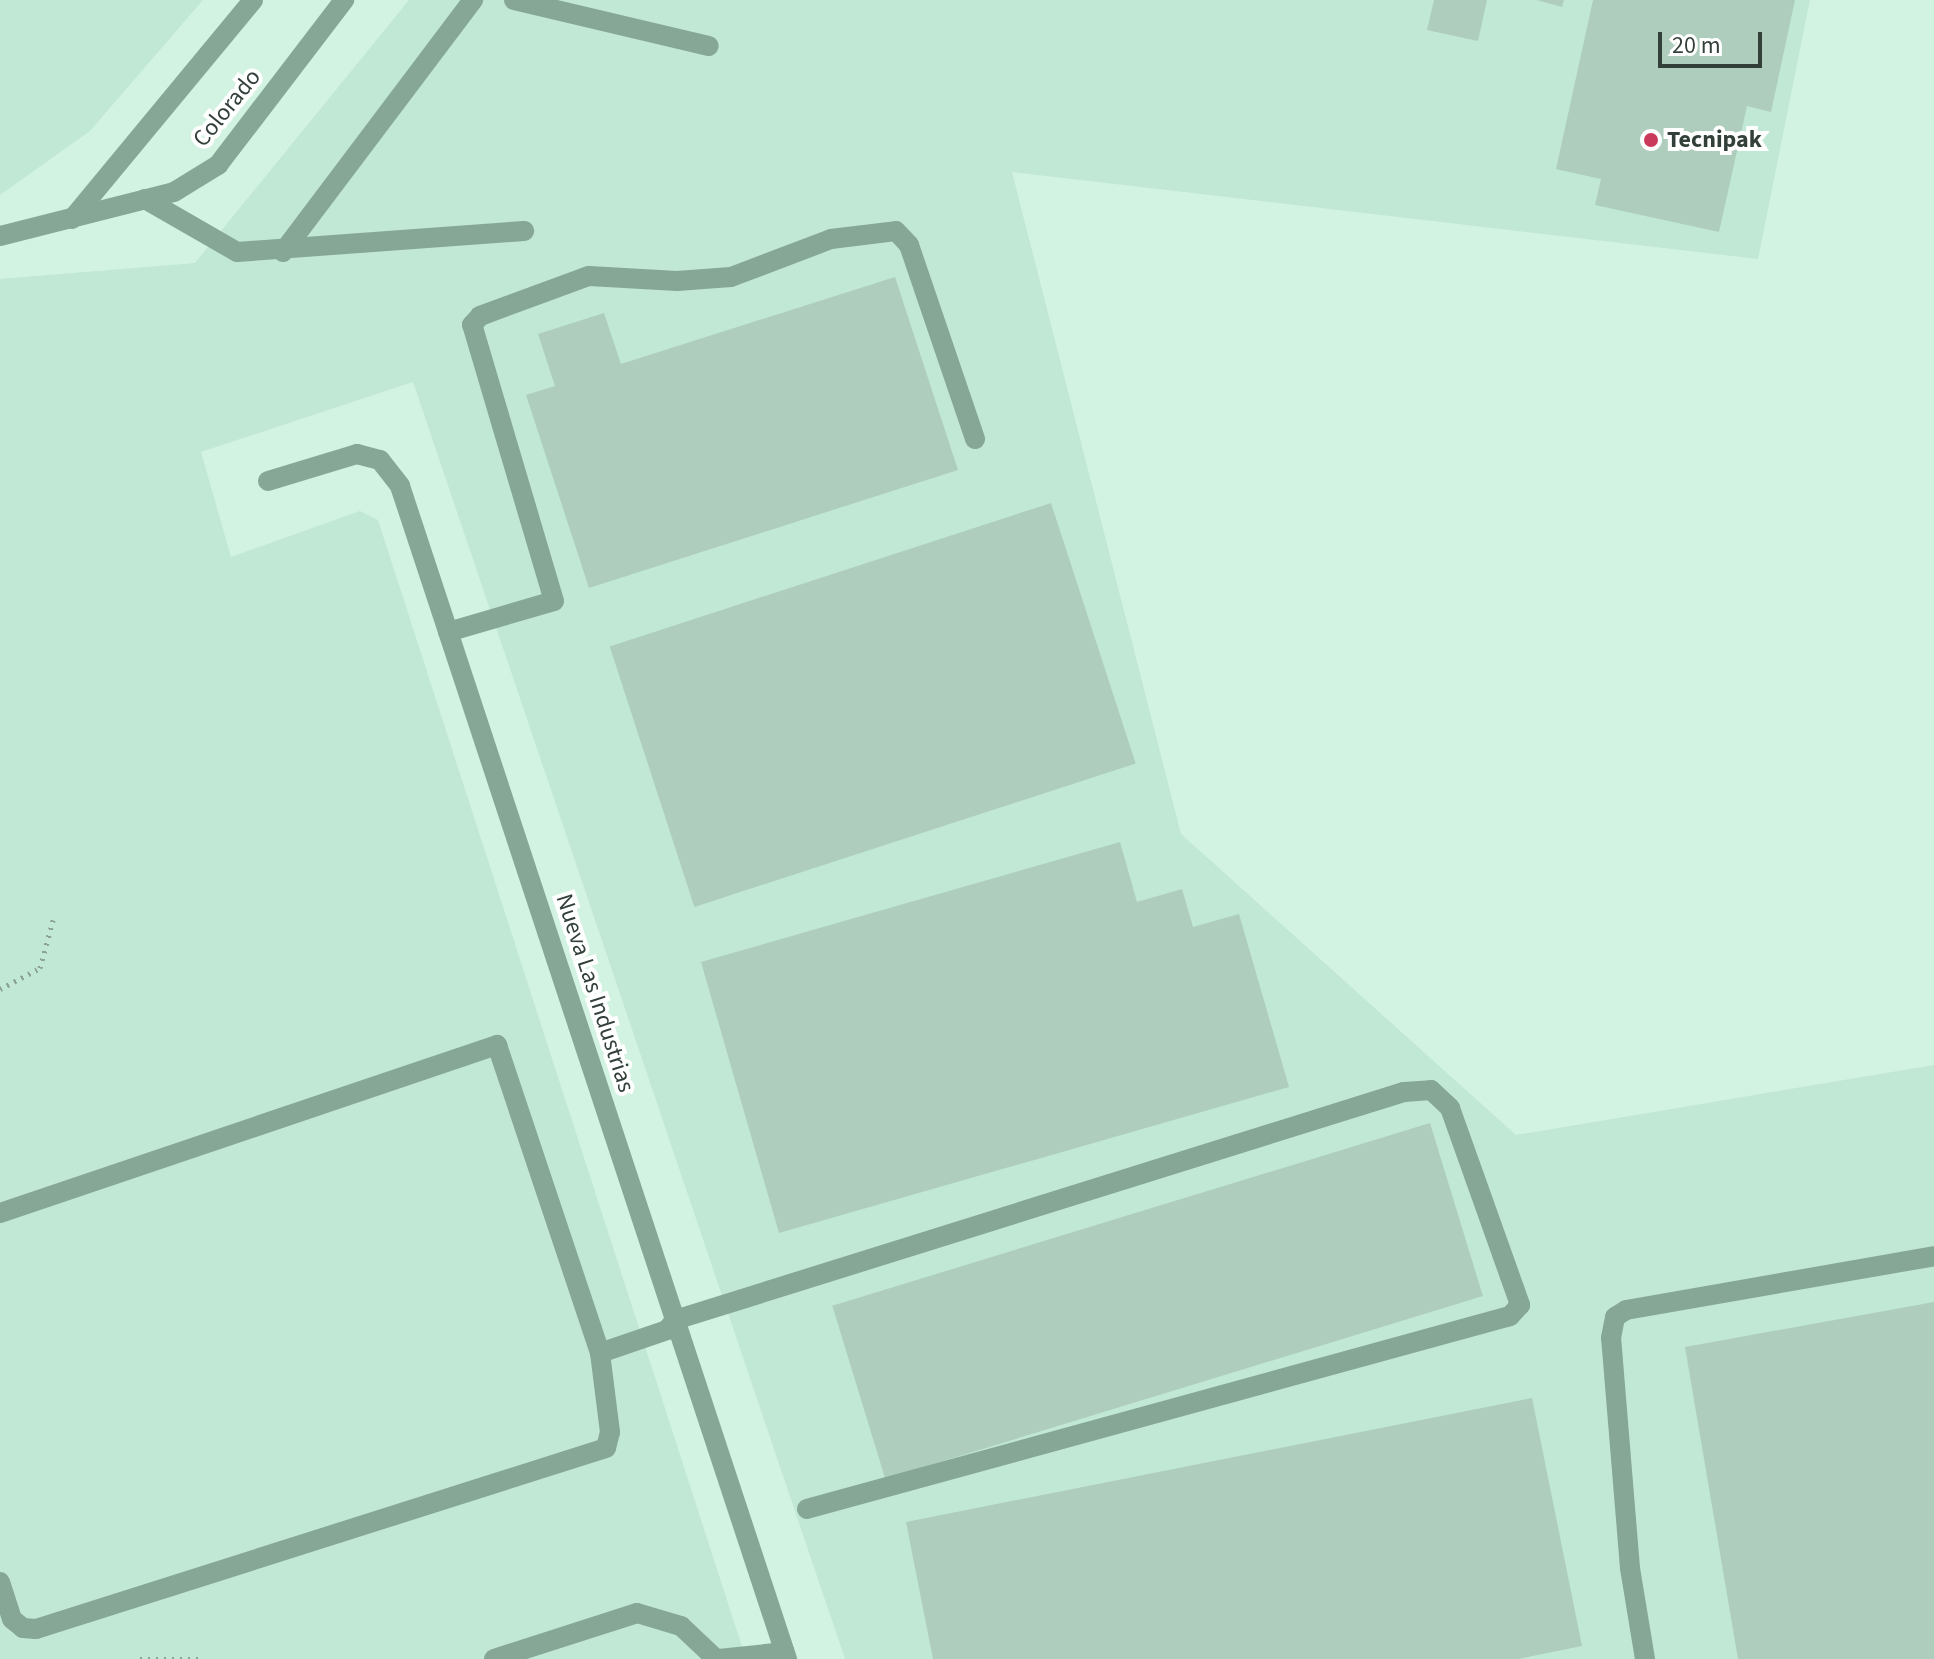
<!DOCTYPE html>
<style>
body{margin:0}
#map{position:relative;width:1934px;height:1659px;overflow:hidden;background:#d3f3e2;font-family:"Source Sans 3",sans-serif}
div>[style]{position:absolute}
.built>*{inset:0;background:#c1e8d4}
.building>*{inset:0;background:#aecdbd;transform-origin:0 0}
.path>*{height:5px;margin-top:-2.5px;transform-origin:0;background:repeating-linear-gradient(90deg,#8ba396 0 2px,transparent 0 8px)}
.minor>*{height:20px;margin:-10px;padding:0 10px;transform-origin:10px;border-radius:10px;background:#86a796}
.dots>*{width:22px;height:22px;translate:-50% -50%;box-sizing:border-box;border:4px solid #fff;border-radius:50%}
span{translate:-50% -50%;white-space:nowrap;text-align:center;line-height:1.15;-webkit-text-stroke:8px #fff;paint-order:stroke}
.street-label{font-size:24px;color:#334039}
.poi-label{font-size:24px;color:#334039;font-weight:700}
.left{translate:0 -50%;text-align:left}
.scale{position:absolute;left:1658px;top:32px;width:104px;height:36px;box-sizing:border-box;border:4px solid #334039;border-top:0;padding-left:10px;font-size:24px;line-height:28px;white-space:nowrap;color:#334039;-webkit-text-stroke:6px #fff;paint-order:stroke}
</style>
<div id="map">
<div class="built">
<i style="clip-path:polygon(0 0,203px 0,90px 131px,0 195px)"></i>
<i style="clip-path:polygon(409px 0,1810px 0,1758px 259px,1012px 172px,1181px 834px,1516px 1135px,1934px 1065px,1934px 1659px,845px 1659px,413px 382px,201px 452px,231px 557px,360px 511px,378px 520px,746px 1659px,0 1659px,0 279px,195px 263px)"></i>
</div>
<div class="building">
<i style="clip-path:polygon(1434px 0,1487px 0,1478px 41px,1427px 30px)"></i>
<i style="clip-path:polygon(1537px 0,1564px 0,1562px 7px)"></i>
<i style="clip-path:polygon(1593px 0,1795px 0,1771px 112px,1747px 106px,1719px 232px,1595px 205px,1601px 179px,1556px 169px)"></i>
<i style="clip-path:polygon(895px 277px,958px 470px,589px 588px,526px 395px,555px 386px,538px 334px,604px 313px,621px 364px)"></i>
<i style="left:1051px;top:503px;width:274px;height:464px;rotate:72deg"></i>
<i style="clip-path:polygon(1120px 842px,1137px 902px,1182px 889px,1193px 927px,1239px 914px,1289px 1087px,779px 1233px,701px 962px)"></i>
<i style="left:1430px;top:1123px;width:181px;height:625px;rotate:73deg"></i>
<i style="clip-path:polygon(1934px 1302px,1934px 1659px,1738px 1659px,1685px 1347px)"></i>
<i style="clip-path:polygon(1532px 1398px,1582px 1646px,1518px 1659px,933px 1659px,906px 1522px)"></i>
</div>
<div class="path">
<i style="left:0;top:989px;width:45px;rotate:-27.7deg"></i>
<i style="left:40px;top:968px;width:50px;rotate:-74.8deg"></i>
<i style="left:140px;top:1659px;width:59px"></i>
</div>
<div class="minor">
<i style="left:514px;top:0;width:200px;rotate:13.3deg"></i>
<i style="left:145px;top:199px;width:106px;rotate:29.9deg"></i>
<i style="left:237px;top:252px;width:288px;rotate:-4.2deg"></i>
<i style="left:72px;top:219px;width:284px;rotate:-50.4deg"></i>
<i style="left:0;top:236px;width:179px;rotate:-14.2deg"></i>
<i style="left:174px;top:192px;width:52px;rotate:-31.5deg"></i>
<i style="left:218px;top:165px;width:208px;rotate:-52.6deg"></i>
<i style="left:283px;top:252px;width:316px;rotate:-53deg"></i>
<i style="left:268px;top:481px;width:93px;rotate:-16.9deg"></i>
<i style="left:357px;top:454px;width:24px;rotate:15deg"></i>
<i style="left:380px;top:460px;width:33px;rotate:52deg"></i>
<i style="left:400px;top:486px;width:1235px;rotate:71.74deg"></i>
<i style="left:448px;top:632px;width:110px;rotate:-16.3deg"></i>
<i style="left:554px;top:601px;width:288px;rotate:-106.5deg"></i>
<i style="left:472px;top:325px;width:12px;rotate:-48deg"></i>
<i style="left:480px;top:316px;width:116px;rotate:-20.2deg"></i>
<i style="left:589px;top:276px;width:88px;rotate:3.3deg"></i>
<i style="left:677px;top:281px;width:54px;rotate:-4.2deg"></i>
<i style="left:731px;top:277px;width:107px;rotate:-20.8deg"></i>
<i style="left:831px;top:239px;width:65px;rotate:-7deg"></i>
<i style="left:896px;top:231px;width:19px;rotate:47deg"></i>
<i style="left:909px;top:245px;width:205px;rotate:71.2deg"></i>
<i style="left:0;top:1213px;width:525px;rotate:-18.68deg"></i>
<i style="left:497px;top:1045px;width:325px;rotate:71.5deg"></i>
<i style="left:600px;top:1353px;width:80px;rotate:82.8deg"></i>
<i style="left:610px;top:1432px;width:16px;rotate:104deg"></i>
<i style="left:606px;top:1448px;width:598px;rotate:162.38deg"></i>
<i style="left:36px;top:1629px;width:13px;rotate:-176deg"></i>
<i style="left:23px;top:1628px;width:14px;rotate:-141deg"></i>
<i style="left:12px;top:1619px;width:39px;rotate:-108deg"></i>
<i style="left:600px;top:1353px;width:71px;rotate:-18.9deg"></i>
<i style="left:667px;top:1330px;width:13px;rotate:-51deg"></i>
<i style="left:675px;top:1320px;width:764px;rotate:-17.37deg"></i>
<i style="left:1404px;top:1092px;width:27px;rotate:-4deg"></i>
<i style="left:1431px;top:1090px;width:26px;rotate:43deg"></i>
<i style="left:1450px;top:1108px;width:209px;rotate:70.4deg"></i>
<i style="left:1520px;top:1305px;width:15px;rotate:132deg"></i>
<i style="left:1510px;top:1316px;width:729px;rotate:164.65deg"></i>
<i style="left:494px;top:1659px;width:150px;rotate:-17.8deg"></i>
<i style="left:637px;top:1613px;width:46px;rotate:16.5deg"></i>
<i style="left:681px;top:1626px;width:48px;rotate:43.3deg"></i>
<i style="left:719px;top:1659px;width:66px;rotate:-6.1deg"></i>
<i style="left:1645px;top:1659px;width:92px;rotate:-99.4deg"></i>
<i style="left:1630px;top:1568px;width:231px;rotate:-94.7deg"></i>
<i style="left:1611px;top:1338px;width:21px;rotate:-79deg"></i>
<i style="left:1615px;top:1317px;width:13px;rotate:-32deg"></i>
<i style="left:1626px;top:1310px;width:313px;rotate:-9.9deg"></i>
</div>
<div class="dots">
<i style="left:1651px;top:140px;background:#ca3a5a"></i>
</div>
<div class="street-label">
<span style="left:227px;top:108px;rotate:-51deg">Colorado</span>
<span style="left:595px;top:993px;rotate:72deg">Nueva Las Industrias</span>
</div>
<div class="poi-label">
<span class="left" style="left:1667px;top:140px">Tecnipak</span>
</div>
<div class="scale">20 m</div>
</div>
